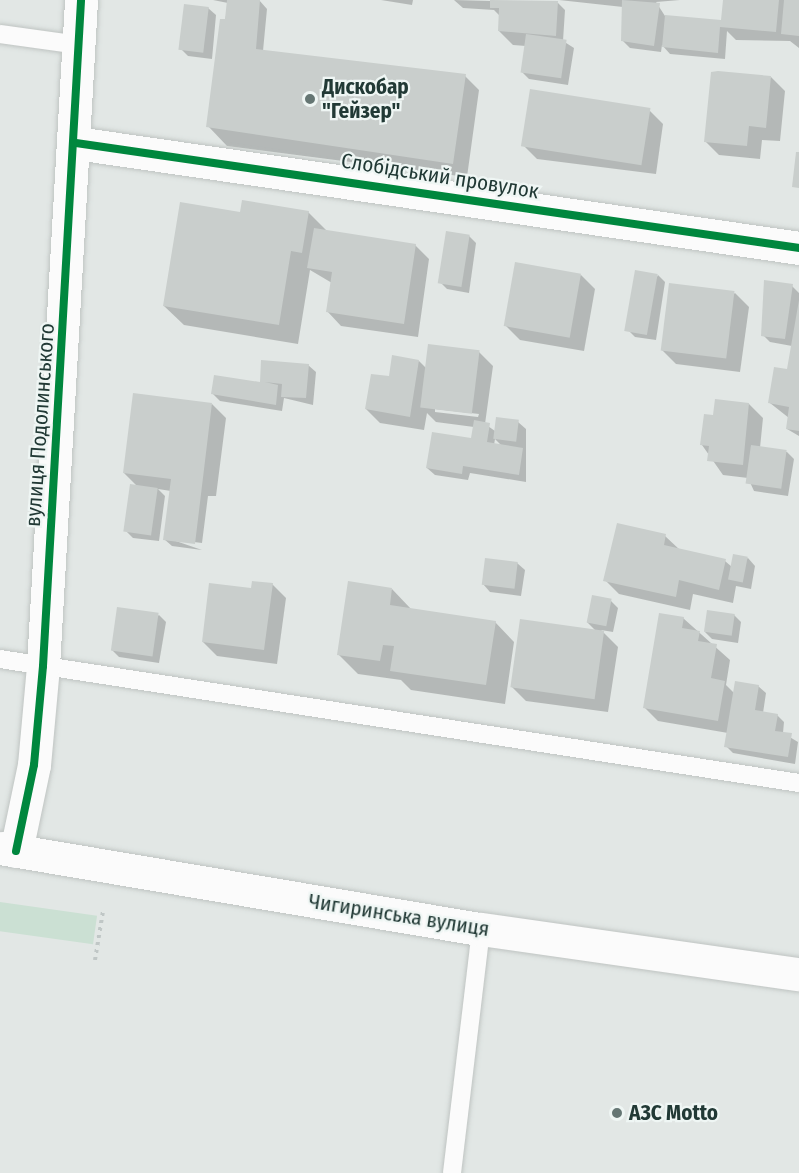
<!DOCTYPE html>
<meta charset="utf-8">
<style>
body{margin:0}
#map{position:relative;width:799px;height:1173px;overflow:hidden;background:#e2e7e5;font-family:"Fira Sans Condensed",sans-serif}
div>[style]{position:absolute}
.green>*{inset:0;background:#cbe0d3;transform-origin:0 0}
.shadow>*{inset:0;background:#0003}
.building>*{inset:0;background:#c9cecc;transform-origin:0 0}
.path>*{height:4px;margin-top:-2px;transform-origin:0;background:repeating-linear-gradient(90deg,#c0c7c6 0 3px,transparent 0 7.5px)}
.roads{filter:drop-shadow(0 0 2px #bfc4c2) drop-shadow(0 0 2px #bfc4c2)}
.service>*{height:18px;margin:-9px;padding:0 9px;transform-origin:9px;border-radius:9px;background:#fbfbfb}
.minor>*{height:33px;margin:-16.5px;padding:0 16.5px;transform-origin:16.5px;border-radius:16.5px;background:#fbfbfb}
.secondary>*{height:33px;margin:-16.5px;padding:0 16.5px;transform-origin:16.5px;border-radius:16.5px;background:#fbfbfb}
.cycleway>*{height:8px;margin:-4px;padding:0 4px;transform-origin:4px;border-radius:4px;background:#00873e}
.dots>*{width:16px;height:16px;translate:-50% -50%;box-sizing:border-box;border:3px solid #eff6f4;border-radius:50%}
span{translate:-50% -50%;white-space:nowrap;text-align:center;line-height:1.15;-webkit-text-stroke:4.5px #eff6f4;paint-order:stroke}
.poi-label{font-size:21px;color:#213935;font-weight:700}
.left{translate:0 -50%;text-align:left}
.street-label{font-size:21px;color:#213935}
</style>
<div id="map">
<div class="green">
<i style="left:0;top:902px;width:98px;height:29px;rotate:8deg"></i>
</div>
<div class="shadow">
<i style="clip-path:polygon(213px 0,259px 0,267px 9px,263px 51px,465px 76px,479px 90px,467px 177px,227px 146px,208px 126px,228px 3px)"></i>
<i style="clip-path:polygon(381px 0,413px 0,412px 5px)"></i>
<i style="clip-path:polygon(454px 0,558px 3px,565px 10px,563px 41px,574px 48px,568px 85px,529px 79px,522px 72px,526px 46px,513px 45px,499px 31px,500px 16px,494px 10px,463px 8px)"></i>
<i style="clip-path:polygon(559px 0,680px 0,656px 2px,665px 16px,722px 21px,724px 0,799px 0,799px 48px,790px 41px,736px 40px,727px 31px,725px 59px,670px 54px,662px 45px,661px 52px,630px 48px,623px 41px,623px 7px)"></i>
<i style="clip-path:polygon(208px 8px,216px 15px,212px 59px,188px 56px,181px 49px)"></i>
<i style="clip-path:polygon(771px 77px,785px 91px,780px 141px,762px 140px,760px 159px,719px 155px,705px 141px)"></i>
<i style="clip-path:polygon(649px 110px,663px 124px,656px 174px,537px 159px,523px 145px)"></i>
<i style="clip-path:polygon(308px 212px,328px 232px,415px 245px,429px 259px,418px 337px,341px 326px,327px 311px,332px 283px,310px 270px,298px 344px,184px 325px,164px 306px,241px 214px)"></i>
<i style="clip-path:polygon(469px 236px,476px 243px,469px 293px,447px 289px,440px 282px)"></i>
<i style="clip-path:polygon(581px 275px,595px 289px,584px 351px,520px 340px,506px 326px)"></i>
<i style="clip-path:polygon(658px 275px,665px 282px,656px 340px,635px 337px,628px 330px)"></i>
<i style="clip-path:polygon(766px 282px,792px 286px,799px 293px,799px 436px,787px 429px,789px 418px,770px 403px,788px 371px,792px 346px,770px 342px,763px 335px)"></i>
<i style="clip-path:polygon(735px 293px,749px 307px,740px 372px,676px 364px,662px 350px)"></i>
<i style="clip-path:polygon(evenodd,479px 352px,493px 366px,485px 424px,495px 431px,518px 422px,526px 429px,526px 482px,470px 473px,468px 480px,435px 475px,427px 468px,472px 440px,474px 427px,436px 422px,427px 413px,424px 430px,380px 423px,366px 409px,390px 378px,419px 361px,427px 369px,479px 352px,435px 409px,479px 414px,478px 417px,435px 412px,435px 409px,479px 352px,495px 439px,502px 446px,494px 445px,495px 439px)"></i>
<i style="clip-path:polygon(263px 362px,308px 365px,316px 372px,313px 405px,284px 398px,282px 411px,220px 401px,213px 394px,261px 384px)"></i>
<i style="clip-path:polygon(212px 404px,226px 418px,216px 496px,208px 496px,202px 543px,170px 539px,202px 550px,172px 546px,164px 539px,171px 491px,158px 489px,165px 496px,159px 541px,133px 538px,126px 531px,138px 487px,124px 473px)"></i>
<i style="clip-path:polygon(749px 404px,763px 418px,760px 448px,787px 452px,794px 459px,788px 496px,754px 491px,748px 478px,723px 475px,702px 445px,714px 417px)"></i>
<i style="clip-path:polygon(665px 536px,680px 550px,725px 561px,732px 567px,748px 558px,755px 566px,751px 589px,736px 586px,733px 603px,693px 594px,690px 610px,619px 594px,605px 580px)"></i>
<i style="clip-path:polygon(517px 563px,525px 570px,521px 596px,490px 592px,483px 584px)"></i>
<i style="clip-path:polygon(272px 584px,286px 598px,277px 664px,217px 656px,203px 642px,252px 590px)"></i>
<i style="clip-path:polygon(392px 589px,411px 609px,495px 622px,514px 642px,505px 704px,411px 690px,401px 680px,358px 674px,338px 654px)"></i>
<i style="clip-path:polygon(611px 601px,618px 608px,613px 632px,601px 630px,618px 647px,608px 712px,526px 701px,512px 687px,597px 632px,587px 622px)"></i>
<i style="clip-path:polygon(159px 615px,166px 622px,159px 663px,119px 657px,112px 650px)"></i>
<i style="clip-path:polygon(734px 615px,741px 622px,738px 643px,712px 639px,705px 632px)"></i>
<i style="clip-path:polygon(683px 618px,730px 660px,726px 685px,734px 693px,758px 686px,766px 693px,763px 713px,777px 715px,784px 722px,783px 733px,798px 742px,795px 764px,733px 753px,726px 746px,728px 733px,658px 721px,644px 707px)"></i>
</div>
<div class="building">
<i style="clip-path:polygon(227px 0,260px 0,256px 49px,466px 74px,453px 164px,206px 127px,220px 19px,225px 19px)"></i>
<i style="clip-path:polygon(490px 0,558px 1px,556px 36px,498px 31px,499px 8px,490px 8px)"></i>
<i style="clip-path:polygon(622px 0,660px 3px,654px 46px,621px 41px)"></i>
<i style="clip-path:polygon(723px 0,779px 0,776px 32px,720px 27px,718px 53px,662px 47px,665px 15px,721px 20px)"></i>
<i style="clip-path:polygon(784px 0,799px 0,799px 36px,781px 34px)"></i>
<i style="left:184px;top:4px;width:25px;height:46px;rotate:7deg"></i>
<i style="left:526px;top:34px;width:41px;height:39px;rotate:8deg"></i>
<i style="clip-path:polygon(718px 71px,771px 76px,766px 128px,749px 126px,747px 146px,704px 142px,711px 72px)"></i>
<i style="left:530px;top:89px;width:122px;height:58px;rotate:9deg"></i>
<i style="clip-path:polygon(796px 152px,799px 152px,799px 188px,792px 187px)"></i>
<i style="clip-path:polygon(242px 200px,309px 211px,302px 253px,291px 251px,279px 325px,163px 306px,180px 202px,240px 212px)"></i>
<i style="clip-path:polygon(314px 228px,416px 244px,404px 324px,326px 312px,332px 272px,307px 268px)"></i>
<i style="left:446px;top:231px;width:24px;height:53px;rotate:9deg"></i>
<i style="left:515px;top:262px;width:67px;height:65px;rotate:10deg"></i>
<i style="left:635px;top:270px;width:23px;height:62px;rotate:10deg"></i>
<i style="clip-path:polygon(764px 280px,793px 284px,785px 339px,761px 336px)"></i>
<i style="left:669px;top:283px;width:66px;height:68px;rotate:7deg"></i>
<i style="clip-path:polygon(799px 300px,799px 431px,786px 429px,789px 407px,768px 403px,774px 367px,787px 369px)"></i>
<i style="left:428px;top:344px;width:52px;height:64px;rotate:7deg"></i>
<i style="clip-path:polygon(392px 355px,419px 360px,410px 417px,365px 409px,371px 374px,389px 376px)"></i>
<i style="clip-path:polygon(261px 360px,309px 364px,306px 398px,281px 397px,282px 384px,265px 382px,278px 385px,276px 405px,211px 394px,214px 375px,260px 382px)"></i>
<i style="clip-path:polygon(133px 393px,212px 403px,195px 544px,163px 540px,171px 479px,123px 473px)"></i>
<i style="clip-path:polygon(715px 399px,749px 403px,743px 465px,707px 461px,709px 446px,700px 445px,704px 414px,713px 415px)"></i>
<i style="left:496px;top:417px;width:23px;height:22px;rotate:7deg"></i>
<i style="clip-path:polygon(474px 420px,490px 423px,487px 442px,523px 448px,519px 475px,463px 466px,462px 474px,426px 468px,432px 432px,471px 438px)"></i>
<i style="left:751px;top:445px;width:36px;height:39px;rotate:8deg"></i>
<i style="left:130px;top:484px;width:28px;height:48px;rotate:8deg"></i>
<i style="clip-path:polygon(617px 523px,666px 534px,664px 545px,726px 559px,719px 590px,679px 580px,676px 597px,603px 581px)"></i>
<i style="left:733px;top:554px;width:15px;height:26px;rotate:11deg"></i>
<i style="left:485px;top:558px;width:33px;height:27px;rotate:7deg"></i>
<i style="clip-path:polygon(252px 581px,273px 583px,264px 650px,202px 642px,209px 583px,251px 588px)"></i>
<i style="clip-path:polygon(348px 581px,392px 588px,390px 605px,496px 621px,486px 685px,390px 671px,394px 646px,383px 645px,380px 661px,337px 655px)"></i>
<i style="left:592px;top:595px;width:20px;height:28px;rotate:11deg"></i>
<i style="left:117px;top:607px;width:42px;height:44px;rotate:8deg"></i>
<i style="left:707px;top:610px;width:28px;height:22px;rotate:8deg"></i>
<i style="clip-path:polygon(659px 613px,684px 617px,682px 628px,700px 631px,698px 641px,717px 644px,711px 678px,725px 681px,718px 721px,643px 708px)"></i>
<i style="left:520px;top:619px;width:85px;height:69px;rotate:8deg"></i>
<i style="clip-path:polygon(735px 681px,759px 685px,755px 710px,778px 714px,775px 731px,792px 733px,788px 757px,724px 747px)"></i>
</div>
<div class="path">
<i style="left:95px;top:960px;width:50px;rotate:-80.7deg"></i>
</div>
<div class="roads">
<div class="service">
<i style="left:0;top:34px;width:80px;rotate:7.9deg"></i>
<i style="left:0;top:659px;width:809px;rotate:8.82deg"></i>
<i style="left:452px;top:1173px;width:246px;rotate:-83.2deg"></i>
</div>
<div class="minor">
<i style="left:76px;top:143px;width:731px;rotate:8.26deg"></i>
<i style="left:16px;top:851px;width:88px;rotate:-78.2deg"></i>
<i style="left:34px;top:765px;width:99px;rotate:-84.8deg"></i>
<i style="left:43px;top:666px;width:667px;rotate:-86.73deg"></i>
</div>
<div class="secondary">
<i style="left:0;top:848px;width:488px;rotate:9.6deg"></i>
<i style="left:481px;top:929px;width:321px;rotate:8.1deg"></i>
</div>
</div>
<div class="cycleway">
<i style="left:76px;top:143px;width:731px;rotate:8.26deg"></i>
<i style="left:16px;top:851px;width:88px;rotate:-78.2deg"></i>
<i style="left:34px;top:765px;width:99px;rotate:-84.8deg"></i>
<i style="left:43px;top:666px;width:667px;rotate:-86.73deg"></i>
</div>
<div class="dots">
<i style="left:310px;top:99px;background:#657673"></i>
<i style="left:617px;top:1113px;background:#657673"></i>
</div>
<div class="poi-label">
<span class="left" style="left:322px;top:99px">Дискобар<br>"Гейзер"</span>
<span class="left" style="left:629px;top:1113px">АЗС Motto</span>
</div>
<div class="street-label">
<span style="left:440px;top:176px;rotate:9deg">Слобідський провулок</span>
<span style="left:40px;top:425px;rotate:-86deg">вулиця Подолинського</span>
<span style="left:399px;top:915px;rotate:9deg">Чигиринська вулиця</span>
</div>
</div>
